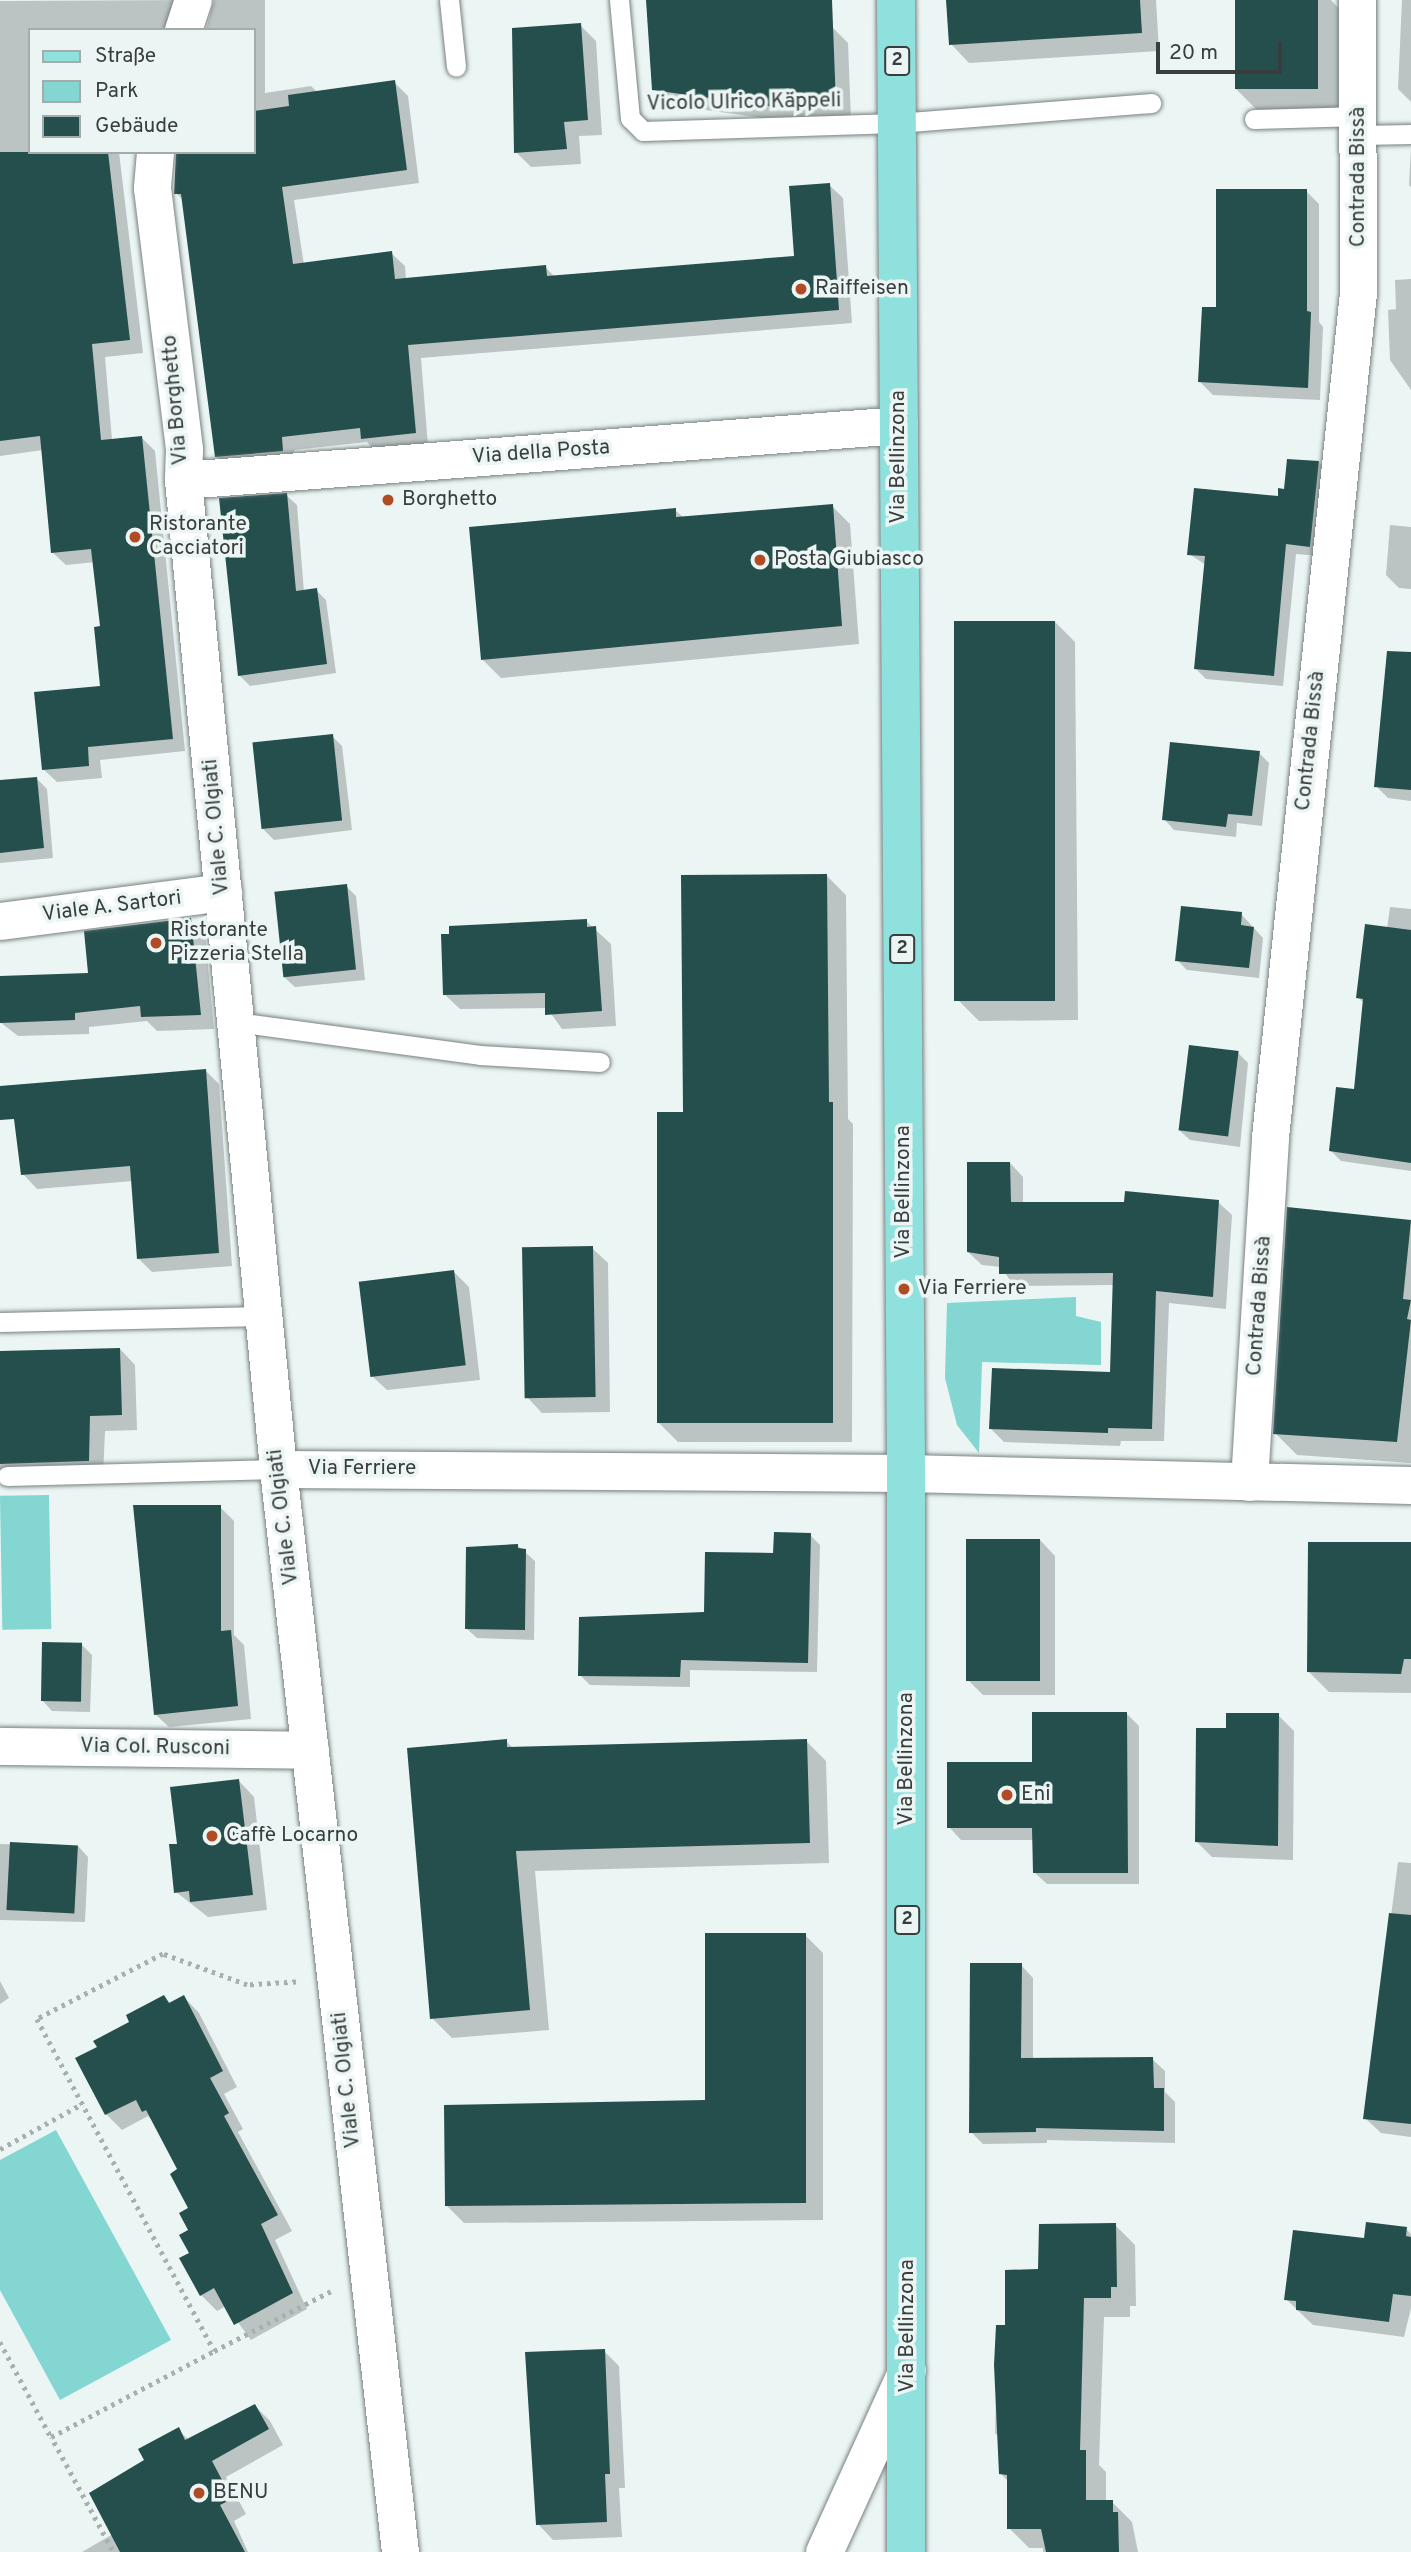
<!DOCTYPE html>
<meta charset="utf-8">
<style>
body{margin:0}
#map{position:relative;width:1411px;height:2552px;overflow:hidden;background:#ebf5f4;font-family:Overpass,sans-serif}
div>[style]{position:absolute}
.green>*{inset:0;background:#83d6d1;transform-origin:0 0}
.shadow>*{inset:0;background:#0003}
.building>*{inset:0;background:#254f4c;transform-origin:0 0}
.path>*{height:4.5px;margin-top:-2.25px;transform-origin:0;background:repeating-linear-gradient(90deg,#a8b0af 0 3.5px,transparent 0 8.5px)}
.roads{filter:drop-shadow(0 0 2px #788181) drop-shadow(0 0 2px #788181)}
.service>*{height:19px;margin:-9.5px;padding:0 9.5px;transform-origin:9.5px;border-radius:9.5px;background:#fff}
.minor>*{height:37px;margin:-18.5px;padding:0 18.5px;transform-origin:18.5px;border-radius:18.5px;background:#fff}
.primary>*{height:38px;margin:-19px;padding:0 19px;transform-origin:19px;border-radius:19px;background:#8fe1dd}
.dots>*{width:19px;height:19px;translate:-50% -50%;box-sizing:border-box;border:4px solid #ebf5f4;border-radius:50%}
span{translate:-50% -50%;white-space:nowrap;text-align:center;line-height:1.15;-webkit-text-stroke:7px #ebf5f4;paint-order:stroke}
.shield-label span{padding:2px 5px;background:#ebf5f4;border:2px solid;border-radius:5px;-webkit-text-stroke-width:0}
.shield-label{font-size:19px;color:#393d3d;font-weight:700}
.street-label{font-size:21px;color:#393d3d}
.poi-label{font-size:21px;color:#393d3d}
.left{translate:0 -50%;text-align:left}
.legend{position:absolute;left:28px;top:28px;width:228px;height:126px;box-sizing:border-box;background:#ebf5f4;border:2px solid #a4abab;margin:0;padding:9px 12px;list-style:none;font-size:21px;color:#393d3d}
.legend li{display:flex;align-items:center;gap:14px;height:35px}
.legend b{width:35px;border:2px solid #a4abab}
.scale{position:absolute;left:1156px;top:42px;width:126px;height:32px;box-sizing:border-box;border:4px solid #393d3d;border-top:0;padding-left:9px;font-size:21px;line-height:24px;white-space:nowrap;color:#393d3d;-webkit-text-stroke:5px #ebf5f4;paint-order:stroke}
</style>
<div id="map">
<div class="green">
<i style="clip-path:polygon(1076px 1297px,1076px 1316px,1101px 1322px,1101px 1365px,982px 1362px,979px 1453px,957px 1425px,945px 1378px,947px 1303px)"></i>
<i style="left:49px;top:1495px;width:134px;height:49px;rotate:89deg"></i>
<i style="clip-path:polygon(56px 2130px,171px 2340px,60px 2400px,0 2290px,0 2160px)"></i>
</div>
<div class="shadow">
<i style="clip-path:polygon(193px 0,180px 30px,30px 30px,30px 152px,119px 152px,143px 353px,105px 357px,112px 440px,141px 437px,155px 451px,185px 751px,100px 760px,102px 778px,57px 782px,43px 769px,101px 687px,102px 628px,95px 562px,66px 565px,52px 552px,43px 450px,0 456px,0 1px)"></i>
<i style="clip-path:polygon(214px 0,265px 0,265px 93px,311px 86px,318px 93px,394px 82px,408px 96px,419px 183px,294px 200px,304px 265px,391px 253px,405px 266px,406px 280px,545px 267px,555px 277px,796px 257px,829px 185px,843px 198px,852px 323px,421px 358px,428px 446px,376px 452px,367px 442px,294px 450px,296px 464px,230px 469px,216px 456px,184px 201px,176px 193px,254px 152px,254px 30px,206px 30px)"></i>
<i style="clip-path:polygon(648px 0,833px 28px,848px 43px,851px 120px,798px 123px,670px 105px,654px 89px)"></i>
<i style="clip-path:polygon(948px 0,1156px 0,1159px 51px,969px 63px,951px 44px)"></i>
<i style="clip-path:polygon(1236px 0,1331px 0,1344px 14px,1344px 116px,1263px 116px,1236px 89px)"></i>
<i style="clip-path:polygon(1402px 0,1411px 0,1411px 102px,1398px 89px)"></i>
<i style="clip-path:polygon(580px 25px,596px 41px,602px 135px,579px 136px,581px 164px,531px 167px,516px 152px)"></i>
<i style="clip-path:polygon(1411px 148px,1411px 187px,1409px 185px)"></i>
<i style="clip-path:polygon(1306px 191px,1319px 204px,1319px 322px,1323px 327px,1320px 400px,1213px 395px,1200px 382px,1218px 309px)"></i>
<i style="clip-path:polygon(1411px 279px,1411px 390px,1390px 360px,1388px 310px,1396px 309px,1395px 280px)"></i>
<i style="clip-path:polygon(1319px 462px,1329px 473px,1320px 556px,1296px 554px,1283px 686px,1206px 679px,1196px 669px,1206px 565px,1189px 554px,1285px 491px)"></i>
<i style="clip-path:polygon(286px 495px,297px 505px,304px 592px,316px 590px,326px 600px,336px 673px,250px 686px,239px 675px)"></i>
<i style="clip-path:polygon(832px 506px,850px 524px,859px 644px,501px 678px,483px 660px,675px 510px,684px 518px)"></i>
<i style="clip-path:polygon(1390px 525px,1411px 527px,1411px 589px,1399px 588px,1386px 575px)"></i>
<i style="clip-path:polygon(1055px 622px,1075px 642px,1078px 1020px,979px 1021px,959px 1001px)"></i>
<i style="clip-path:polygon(1411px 669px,1411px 801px,1388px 798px,1376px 786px)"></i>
<i style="clip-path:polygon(332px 736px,342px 746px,352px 830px,274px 840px,263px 829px)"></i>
<i style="clip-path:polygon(1259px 753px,1269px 763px,1262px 826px,1237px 823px,1236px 837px,1174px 830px,1164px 819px)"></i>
<i style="clip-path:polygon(37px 779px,47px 789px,53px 858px,0 863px,0 782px)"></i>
<i style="clip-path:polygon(826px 875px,846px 895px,848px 1119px,853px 1124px,852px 1442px,678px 1442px,658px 1422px,684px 1113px)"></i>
<i style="clip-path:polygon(346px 886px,356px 896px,365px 980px,295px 987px,284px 977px)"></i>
<i style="clip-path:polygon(1390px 907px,1411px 909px,1411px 1171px,1341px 1161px,1331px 1151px,1355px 1091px,1364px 1003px,1358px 997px,1387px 929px)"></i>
<i style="clip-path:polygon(1241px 914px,1263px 938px,1259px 978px,1187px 970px,1177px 960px)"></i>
<i style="clip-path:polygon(190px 920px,205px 934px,214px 1029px,157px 1031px,147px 1021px,89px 1027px,89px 1034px,18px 1036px,0 1022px,0 978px,90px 975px)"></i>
<i style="clip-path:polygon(586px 921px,611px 944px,616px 1026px,562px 1029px,547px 1008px,460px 1009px,444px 994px)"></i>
<i style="clip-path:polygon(1238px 1053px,1248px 1063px,1240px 1147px,1190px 1140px,1179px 1130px)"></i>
<i style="clip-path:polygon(205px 1070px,219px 1084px,232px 1266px,152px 1272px,138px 1258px,133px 1181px,37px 1189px,23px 1174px)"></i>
<i style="clip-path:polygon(1010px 1163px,1023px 1177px,1023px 1204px,1218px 1202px,1232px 1215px,1226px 1309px,1169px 1303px,1164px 1441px,1121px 1441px,1120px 1446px,1004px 1442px,991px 1429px,1111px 1374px,1114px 1285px,1014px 1286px,1001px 1267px,982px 1265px,968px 1252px)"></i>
<i style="clip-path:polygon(1288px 1209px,1411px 1221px,1411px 1463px,1297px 1455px,1275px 1433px)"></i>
<i style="clip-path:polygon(592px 1248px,608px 1263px,610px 1412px,542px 1413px,527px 1397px)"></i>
<i style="clip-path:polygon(454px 1272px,469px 1287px,480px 1380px,387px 1390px,371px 1375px)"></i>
<i style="clip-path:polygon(120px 1349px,135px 1365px,137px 1430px,105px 1431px,103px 1476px,0 1479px,0 1353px)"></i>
<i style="clip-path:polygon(220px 1507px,234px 1521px,234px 1635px,244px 1645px,251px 1719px,169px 1727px,155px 1714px)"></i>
<i style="clip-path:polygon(810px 1535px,820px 1545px,817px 1672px,690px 1670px,690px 1687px,590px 1685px,580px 1675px,706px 1614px,775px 1555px)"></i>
<i style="clip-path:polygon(1040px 1540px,1055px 1556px,1055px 1695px,983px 1695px,968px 1680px)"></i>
<i style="clip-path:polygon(517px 1545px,535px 1561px,534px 1640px,477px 1638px,466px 1628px)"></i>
<i style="clip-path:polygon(1411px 1631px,1411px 1693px,1329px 1692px,1309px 1672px)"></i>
<i style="clip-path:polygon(82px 1645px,92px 1655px,90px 1712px,52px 1711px,42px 1700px)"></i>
<i style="clip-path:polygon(1127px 1714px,1139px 1726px,1139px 1884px,1047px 1884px,1034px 1872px,1034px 1840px,961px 1840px,949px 1827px,1034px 1764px)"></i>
<i style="clip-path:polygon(1278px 1715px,1294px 1731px,1293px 1860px,1212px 1857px,1197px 1842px)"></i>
<i style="clip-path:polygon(506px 1741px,514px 1749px,806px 1741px,826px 1761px,829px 1863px,535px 1871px,549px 2030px,452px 2038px,432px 2018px)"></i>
<i style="clip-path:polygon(239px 1781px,254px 1797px,267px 1910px,208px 1917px,176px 1892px,179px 1845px)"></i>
<i style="clip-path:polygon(0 1844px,78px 1846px,88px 1857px,85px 1922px,0 1920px)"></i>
<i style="clip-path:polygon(1398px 1862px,1411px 1863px,1411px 2137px,1381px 2133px,1365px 2118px)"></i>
<i style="clip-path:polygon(805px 1935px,823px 1953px,823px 2220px,464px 2223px,446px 2205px,707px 2102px)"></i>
<i style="clip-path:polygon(1021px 1965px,1033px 1978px,1033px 2060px,1152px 2059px,1165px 2071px,1165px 2092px,1175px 2102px,1175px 2143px,1047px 2140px,1047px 2143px,983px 2144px,971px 2132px)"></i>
<i style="clip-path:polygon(0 1981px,9px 1998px,0 2004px)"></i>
<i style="clip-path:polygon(164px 1997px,171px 2004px,184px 1997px,199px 2013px,237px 2087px,224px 2094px,243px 2129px,238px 2132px,292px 2231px,275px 2240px,307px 2309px,251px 2340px,226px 2306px,217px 2311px,201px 2295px,182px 2259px,191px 2254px,191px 2209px,179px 2170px,154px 2122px,148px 2116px,122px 2130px,106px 2114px,77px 2059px,99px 2048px)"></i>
<i style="clip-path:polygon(1115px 2225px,1135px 2245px,1136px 2306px,1130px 2306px,1130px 2317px,1104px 2317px,1099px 2465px,1106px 2472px,1106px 2502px,1112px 2502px,1132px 2522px,1138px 2552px,1043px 2552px,1043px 2548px,1029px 2548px,1009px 2528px,1009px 2482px,1001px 2474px,1001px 2439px,995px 2433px,998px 2326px,1007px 2327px,1040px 2271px)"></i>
<i style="clip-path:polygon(1406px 2229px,1411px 2234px,1411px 2308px,1404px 2337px,1313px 2325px,1286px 2299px,1365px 2240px)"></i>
<i style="clip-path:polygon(604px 2351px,619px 2366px,625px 2488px,619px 2488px,622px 2537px,553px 2540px,538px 2524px)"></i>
<i style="clip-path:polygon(255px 2406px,270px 2421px,283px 2445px,226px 2477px,246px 2514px,234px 2521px,248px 2552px,82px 2552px,113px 2534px,146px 2460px,178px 2430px,189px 2440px)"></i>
</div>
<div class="building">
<i style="clip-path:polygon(646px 0,832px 0,836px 105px,782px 108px,652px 90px)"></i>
<i style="clip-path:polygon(946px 0,1140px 0,1142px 33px,949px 45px)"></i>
<i style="left:1235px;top:0;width:83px;height:89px"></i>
<i style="clip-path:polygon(581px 23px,588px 120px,564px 122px,567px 149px,514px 153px,512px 28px)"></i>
<i style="clip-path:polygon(395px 80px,407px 170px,282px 187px,293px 264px,392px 251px,395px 279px,546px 265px,547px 276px,794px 256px,789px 186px,830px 183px,839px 310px,408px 345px,416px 433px,361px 439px,360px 428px,282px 437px,283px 451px,215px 457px,181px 194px,174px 194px,176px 152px,254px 152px,254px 111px,289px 106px,288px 95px)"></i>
<i style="clip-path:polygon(0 152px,108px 152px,130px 340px,92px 344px,101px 440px,142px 436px,173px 739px,88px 747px,89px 766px,42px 770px,34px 692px,100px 686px,94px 627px,100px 626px,91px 549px,51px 553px,40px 436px,0 441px)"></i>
<i style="clip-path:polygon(1216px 189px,1307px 189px,1307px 311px,1311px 312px,1308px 388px,1198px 382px,1202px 307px,1216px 307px)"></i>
<i style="clip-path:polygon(1287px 459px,1319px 461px,1310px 547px,1286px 544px,1274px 676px,1194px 669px,1205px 556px,1187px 555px,1194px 488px,1278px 496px,1278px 488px,1284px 489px)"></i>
<i style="clip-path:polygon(287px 493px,296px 591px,317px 588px,327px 664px,238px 676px,219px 498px)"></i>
<i style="clip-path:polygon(833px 504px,842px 626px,481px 660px,469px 527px,676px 508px,676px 517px)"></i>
<i style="left:954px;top:621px;width:101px;height:380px"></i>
<i style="clip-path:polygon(1387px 651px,1411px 652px,1411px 790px,1374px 787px)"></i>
<i style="left:333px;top:734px;width:87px;height:81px;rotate:84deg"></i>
<i style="clip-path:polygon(1170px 742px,1260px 751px,1252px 816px,1228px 814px,1226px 827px,1162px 820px)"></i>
<i style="clip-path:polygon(37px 777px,44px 848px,0 853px,0 780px)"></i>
<i style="clip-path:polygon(827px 874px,829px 1102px,833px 1102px,833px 1423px,657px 1423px,657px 1112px,683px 1112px,681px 875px)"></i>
<i style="left:347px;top:884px;width:86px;height:73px;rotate:84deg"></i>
<i style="clip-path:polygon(1181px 906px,1242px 912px,1241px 925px,1254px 927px,1249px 968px,1175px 961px)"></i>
<i style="clip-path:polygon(191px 918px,201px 1015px,141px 1017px,140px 1006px,75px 1013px,75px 1020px,0 1023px,0 976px,88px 973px,84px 931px)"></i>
<i style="clip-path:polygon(587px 919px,587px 927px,596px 926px,602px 1011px,545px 1015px,545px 993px,443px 995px,441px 934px,449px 934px,449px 926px)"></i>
<i style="clip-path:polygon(1365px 924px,1411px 930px,1411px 1163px,1329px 1151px,1336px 1087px,1354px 1089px,1363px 999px,1356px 998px)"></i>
<i style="left:1189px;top:1045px;width:50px;height:86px;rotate:7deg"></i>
<i style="clip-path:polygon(206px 1069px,219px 1253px,137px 1259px,130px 1166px,21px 1175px,14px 1119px,0 1120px,0 1086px)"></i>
<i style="clip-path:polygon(967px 1162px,1010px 1162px,1011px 1202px,1124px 1202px,1125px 1191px,1219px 1200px,1213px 1297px,1156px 1291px,1152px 1429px,1108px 1428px,1108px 1433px,989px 1429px,992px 1368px,1110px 1372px,1113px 1273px,999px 1274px,999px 1257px,967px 1252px)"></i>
<i style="clip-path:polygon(1287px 1207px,1411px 1220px,1403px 1299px,1411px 1300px,1407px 1319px,1411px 1320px,1397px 1442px,1273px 1434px)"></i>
<i style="left:593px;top:1246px;width:151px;height:71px;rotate:89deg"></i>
<i style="left:454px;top:1270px;width:96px;height:96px;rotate:83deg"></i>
<i style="clip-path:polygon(120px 1348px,122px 1415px,90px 1416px,89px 1461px,0 1464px,0 1351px)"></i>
<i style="clip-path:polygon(133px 1505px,221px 1505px,221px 1631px,231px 1630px,238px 1706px,154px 1715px)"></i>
<i style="clip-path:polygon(774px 1532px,811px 1533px,808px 1663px,681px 1660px,680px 1677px,578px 1676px,579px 1617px,704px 1612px,705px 1552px,773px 1553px)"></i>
<i style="left:966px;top:1539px;width:74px;height:142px"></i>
<i style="clip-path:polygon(1308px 1542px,1411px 1542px,1411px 1659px,1404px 1659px,1401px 1674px,1307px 1672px)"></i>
<i style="clip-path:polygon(518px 1544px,518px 1548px,526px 1549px,525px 1630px,465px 1629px,466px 1547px)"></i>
<i style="left:42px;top:1642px;width:40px;height:59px;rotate:1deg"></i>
<i style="clip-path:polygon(1032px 1712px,1127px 1712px,1128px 1873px,1033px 1873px,1032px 1828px,947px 1828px,947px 1762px,1032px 1762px)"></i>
<i style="clip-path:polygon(1226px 1713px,1279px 1713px,1278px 1846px,1195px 1842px,1196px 1728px,1226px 1728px)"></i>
<i style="clip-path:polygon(507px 1739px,507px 1747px,807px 1739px,810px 1843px,516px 1851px,530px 2010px,430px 2019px,407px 1748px)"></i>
<i style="clip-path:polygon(239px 1779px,253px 1895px,190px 1902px,189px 1891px,174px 1893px,169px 1844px,177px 1844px,170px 1787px)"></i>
<i style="left:10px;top:1842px;width:68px;height:68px;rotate:3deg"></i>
<i style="clip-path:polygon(1389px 1913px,1411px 1915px,1411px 2124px,1363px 2119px)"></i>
<i style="clip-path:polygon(705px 1933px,806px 1933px,806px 2203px,445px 2206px,444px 2105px,705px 2100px)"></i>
<i style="clip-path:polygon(970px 1963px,1022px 1963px,1021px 2058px,1153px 2057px,1154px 2088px,1164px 2088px,1164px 2131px,1036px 2128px,1036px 2132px,969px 2133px)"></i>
<i style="clip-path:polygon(164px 1995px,169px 2003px,184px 1995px,223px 2071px,210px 2078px,229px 2113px,224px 2116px,278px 2215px,261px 2224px,293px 2293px,234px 2325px,214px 2288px,200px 2296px,179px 2258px,189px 2253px,179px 2235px,188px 2230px,179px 2213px,188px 2208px,170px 2174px,177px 2169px,146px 2110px,142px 2112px,136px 2100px,105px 2115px,75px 2058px,97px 2047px,93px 2041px,129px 2022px,126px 2015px)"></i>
<i style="clip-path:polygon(1366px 2222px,1407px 2227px,1406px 2236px,1411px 2237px,1411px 2296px,1393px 2294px,1389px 2322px,1296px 2310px,1296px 2301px,1284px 2300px,1293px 2230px,1364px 2238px)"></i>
<i style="clip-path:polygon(1116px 2223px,1117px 2287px,1111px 2287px,1111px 2298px,1084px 2298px,1080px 2450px,1086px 2450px,1086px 2500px,1113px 2500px,1113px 2512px,1118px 2512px,1119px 2552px,1046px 2552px,1041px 2529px,1007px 2529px,1007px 2475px,999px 2474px,994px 2365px,996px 2325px,1005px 2325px,1005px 2270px,1038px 2269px,1039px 2224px)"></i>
<i style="clip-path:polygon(605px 2349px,610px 2474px,605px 2474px,607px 2522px,536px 2525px,525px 2352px)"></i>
<i style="clip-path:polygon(255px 2404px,269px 2429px,212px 2461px,232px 2499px,220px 2505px,245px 2552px,120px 2552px,89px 2493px,144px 2460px,138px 2449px,179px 2427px,185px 2440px)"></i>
</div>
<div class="path">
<i style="left:296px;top:1982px;width:49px;rotate:176.5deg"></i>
<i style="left:247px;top:1985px;width:90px;rotate:-159.7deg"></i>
<i style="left:163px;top:1954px;width:142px;rotate:152.7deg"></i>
<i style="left:37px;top:2019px;width:376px;rotate:61.9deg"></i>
<i style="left:214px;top:2351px;width:131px;rotate:-27.1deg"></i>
<i style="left:0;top:2149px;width:94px;rotate:-28.8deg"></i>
<i style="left:0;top:2342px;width:108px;rotate:61.8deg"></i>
<i style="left:112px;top:2550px;width:128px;rotate:-118.4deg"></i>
<i style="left:51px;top:2437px;width:184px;rotate:-27.8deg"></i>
</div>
<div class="roads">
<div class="service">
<i style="left:449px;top:0;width:67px;rotate:84deg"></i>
<i style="left:619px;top:0;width:119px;rotate:84.7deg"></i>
<i style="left:630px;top:118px;width:18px;rotate:45deg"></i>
<i style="left:643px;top:131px;width:254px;rotate:-1.8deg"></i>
<i style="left:897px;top:123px;width:255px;rotate:-4.5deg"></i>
<i style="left:1254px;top:119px;width:107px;rotate:-1.6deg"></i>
<i style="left:1361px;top:135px;width:50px;rotate:-1.1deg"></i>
<i style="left:236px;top:1022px;width:246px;rotate:7.7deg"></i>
<i style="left:480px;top:1055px;width:120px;rotate:3.3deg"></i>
<i style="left:0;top:1322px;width:263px;rotate:-1.3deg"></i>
<i style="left:7px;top:1476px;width:271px;rotate:-1.5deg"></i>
</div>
<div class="minor">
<i style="left:183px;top:30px;width:32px;rotate:-72deg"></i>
<i style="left:155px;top:152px;width:36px;rotate:95deg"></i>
<i style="left:152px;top:188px;width:263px;rotate:83deg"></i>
<i style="left:184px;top:449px;width:31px;rotate:92deg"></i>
<i style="left:183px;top:480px;width:994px;rotate:84.51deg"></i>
<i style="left:278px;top:1469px;width:1090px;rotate:83.57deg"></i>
<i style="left:183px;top:480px;width:718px;rotate:-4.39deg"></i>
<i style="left:0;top:921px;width:225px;rotate:-7.4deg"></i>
<i style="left:278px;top:1469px;width:628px;rotate:0.36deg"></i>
<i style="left:906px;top:1473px;width:505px;rotate:1.36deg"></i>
<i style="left:1249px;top:1482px;width:346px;rotate:-86.5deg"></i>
<i style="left:1270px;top:1137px;width:850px;rotate:-84.05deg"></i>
<i style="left:1358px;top:292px;width:292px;rotate:-90.2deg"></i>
<i style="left:0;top:1746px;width:310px;rotate:0.7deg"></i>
<i style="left:824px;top:2552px;width:200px;rotate:-65.5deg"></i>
</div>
<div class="primary">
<i style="left:896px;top:0;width:1473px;rotate:89.61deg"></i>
<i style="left:906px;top:1473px;width:1079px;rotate:90deg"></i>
</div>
</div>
<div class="dots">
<i style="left:801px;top:289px;background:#b14b23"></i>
<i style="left:388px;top:500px;background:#b14b23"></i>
<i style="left:135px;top:537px;background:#b14b23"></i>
<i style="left:760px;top:560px;background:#b14b23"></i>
<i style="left:156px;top:943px;background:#b14b23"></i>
<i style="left:904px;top:1289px;background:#b14b23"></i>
<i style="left:1007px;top:1795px;background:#b14b23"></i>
<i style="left:212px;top:1836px;background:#b14b23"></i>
<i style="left:199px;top:2493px;background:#b14b23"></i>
</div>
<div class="shield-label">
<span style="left:897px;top:61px">2</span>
<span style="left:902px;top:949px">2</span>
<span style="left:907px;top:1920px">2</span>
</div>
<div class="street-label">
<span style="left:744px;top:103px;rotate:-1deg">Vicolo Ulrico Käppeli</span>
<span style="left:1359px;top:177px;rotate:-90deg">Contrada Bissà</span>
<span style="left:176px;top:400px;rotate:-95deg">Via Borghetto</span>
<span style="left:541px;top:453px;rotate:-4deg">Via della Posta</span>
<span style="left:899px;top:457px;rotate:-90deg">Via Bellinzona</span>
<span style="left:1311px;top:741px;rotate:-84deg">Contrada Bissà</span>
<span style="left:217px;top:827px;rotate:-95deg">Viale C. Olgiati</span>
<span style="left:112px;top:907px;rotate:-7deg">Viale A. Sartori</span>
<span style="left:904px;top:1192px;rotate:-90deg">Via Bellinzona</span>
<span style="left:1260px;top:1306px;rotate:-86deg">Contrada Bissà</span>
<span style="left:362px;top:1469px">Via Ferriere</span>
<span style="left:284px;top:1517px;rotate:-97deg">Viale C. Olgiati</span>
<span style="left:155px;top:1748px;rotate:1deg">Via Col. Rusconi</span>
<span style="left:907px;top:1759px;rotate:-90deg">Via Bellinzona</span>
<span style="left:347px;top:2080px;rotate:-96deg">Viale C. Olgiati</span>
<span style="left:908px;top:2326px;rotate:-90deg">Via Bellinzona</span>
</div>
<div class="poi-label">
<span class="left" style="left:815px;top:289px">Raiffeisen</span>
<span class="left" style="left:402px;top:500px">Borghetto</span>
<span class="left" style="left:149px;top:537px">Ristorante<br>Cacciatori</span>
<span class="left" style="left:774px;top:560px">Posta Giubiasco</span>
<span class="left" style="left:170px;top:943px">Ristorante<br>Pizzeria Stella</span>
<span class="left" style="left:918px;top:1289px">Via Ferriere</span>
<span class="left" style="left:1021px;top:1795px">Eni</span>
<span class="left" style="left:226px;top:1836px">Caffè Locarno</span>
<span class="left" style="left:213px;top:2493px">BENU</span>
</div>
<ul class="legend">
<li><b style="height:9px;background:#8fe1dd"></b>Straße</li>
<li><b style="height:19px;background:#83d6d1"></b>Park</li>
<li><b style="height:19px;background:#254f4c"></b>Gebäude</li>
</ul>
<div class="scale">20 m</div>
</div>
